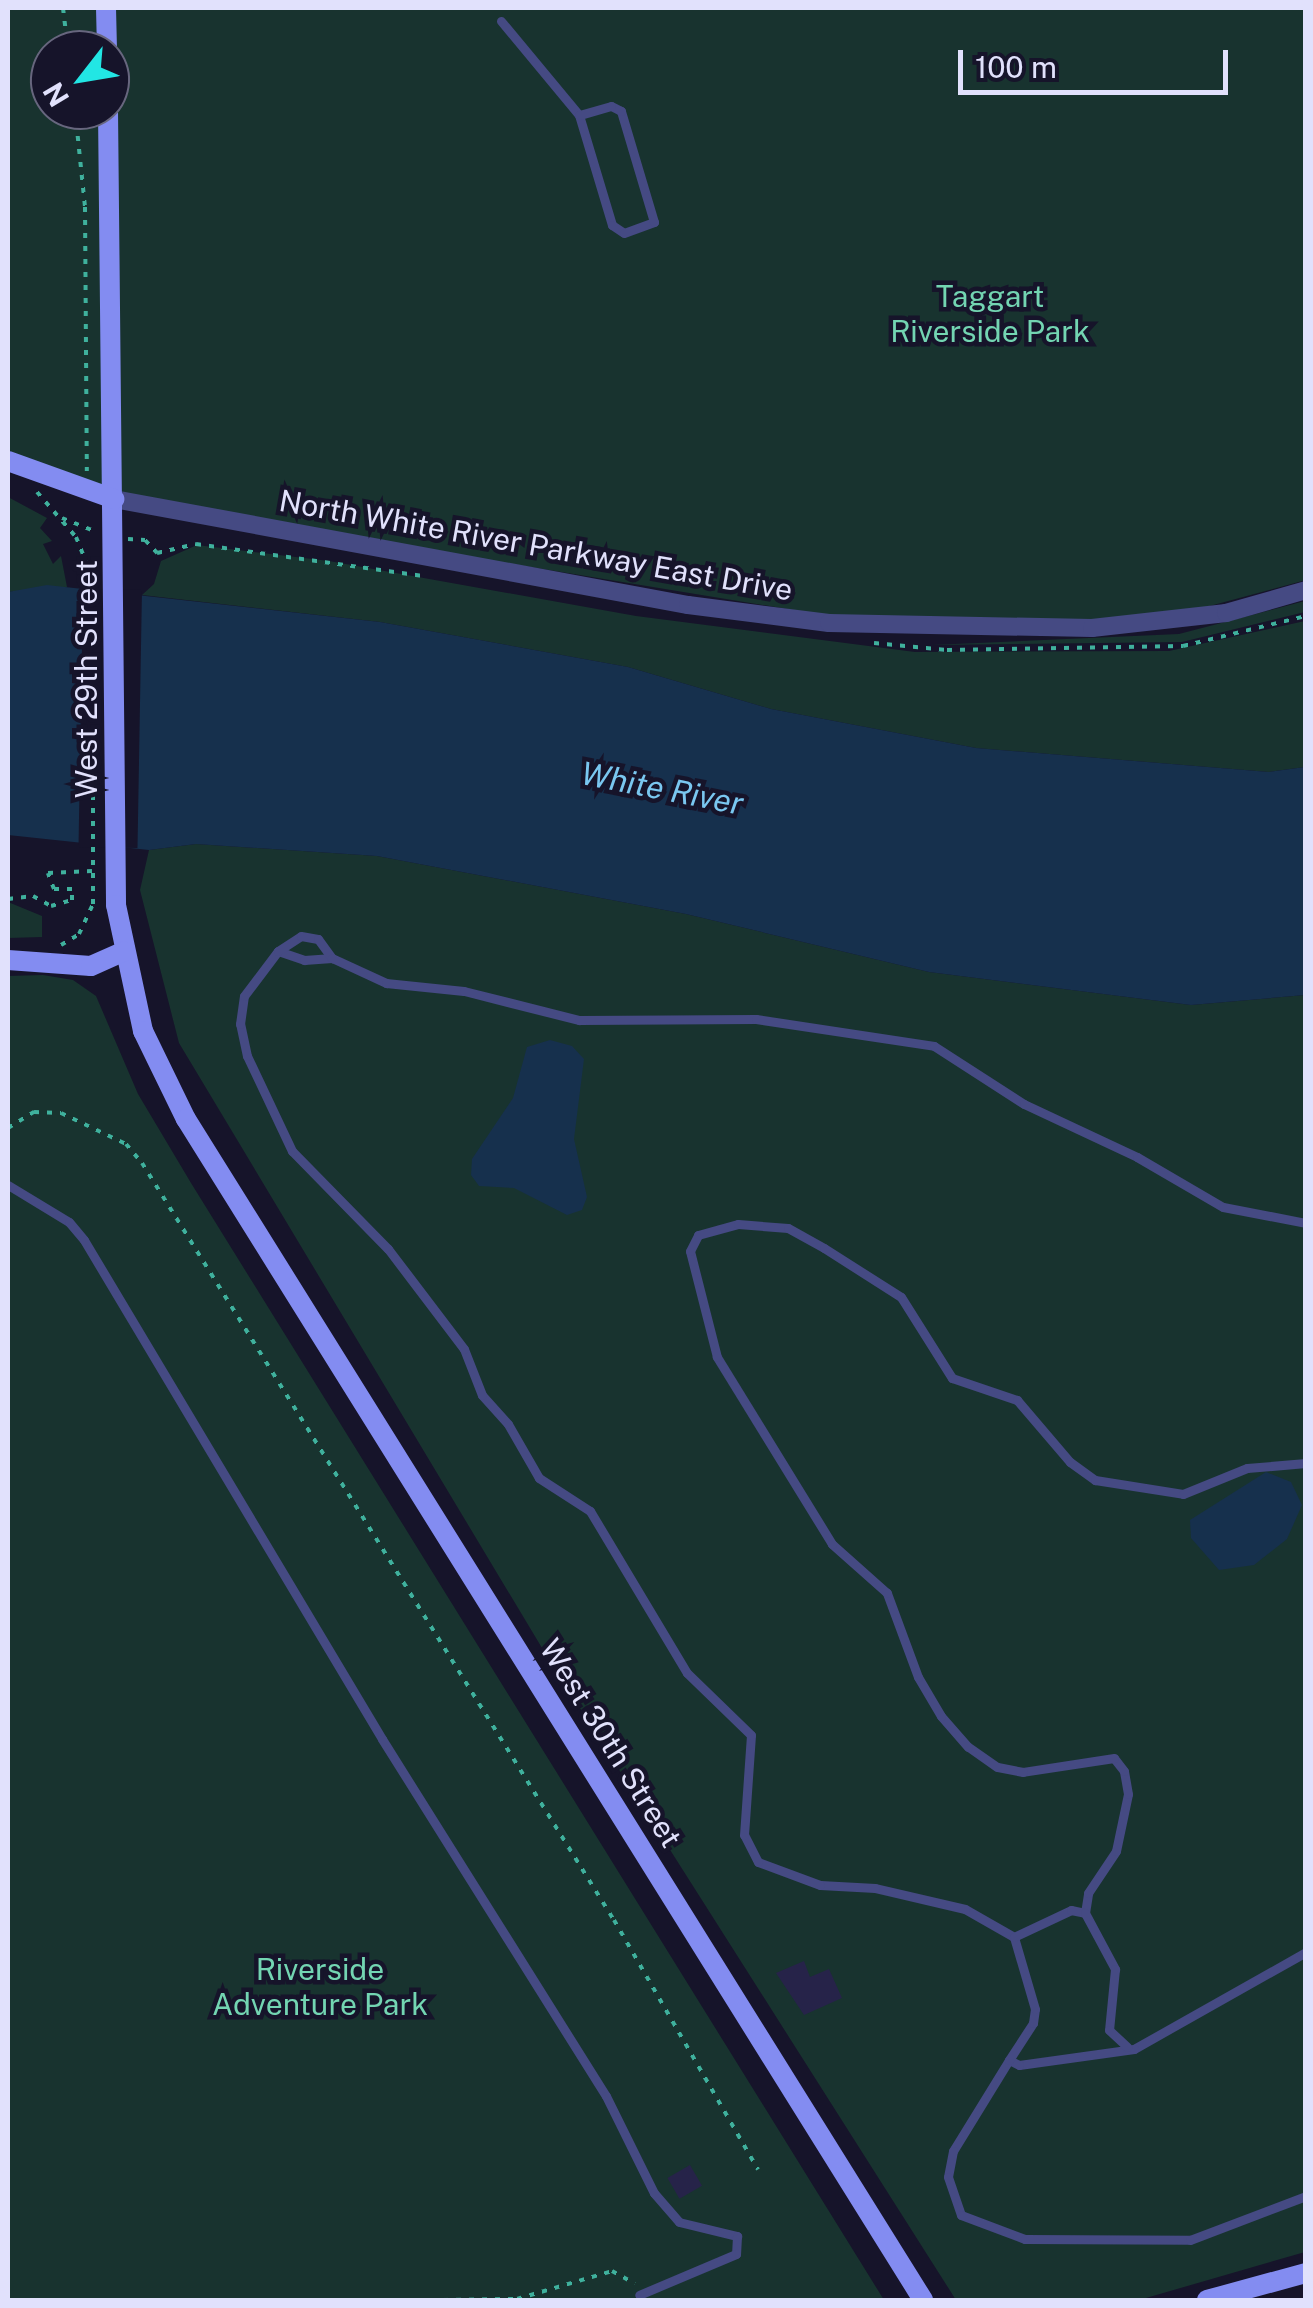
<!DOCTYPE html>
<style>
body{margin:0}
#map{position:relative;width:1313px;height:2308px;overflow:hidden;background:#16142a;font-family:"Public Sans",sans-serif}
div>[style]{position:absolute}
.green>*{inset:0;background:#18332f}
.water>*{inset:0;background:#16304d}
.pier>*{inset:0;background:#16142a;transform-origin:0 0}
.building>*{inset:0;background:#262349;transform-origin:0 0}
.path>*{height:4px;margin-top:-2px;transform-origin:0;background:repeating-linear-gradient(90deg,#3fb19d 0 5px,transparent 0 13px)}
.lane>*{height:9px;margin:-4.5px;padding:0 4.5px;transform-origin:4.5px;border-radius:4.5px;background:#454a83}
.street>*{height:18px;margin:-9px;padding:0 9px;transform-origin:9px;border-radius:9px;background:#454a83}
.secondary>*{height:20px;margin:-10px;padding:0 10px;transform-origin:10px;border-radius:10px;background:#838cf1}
span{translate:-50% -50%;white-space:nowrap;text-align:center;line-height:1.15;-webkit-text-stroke:9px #16142a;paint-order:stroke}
.park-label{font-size:30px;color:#73d5b2}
.street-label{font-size:30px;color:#e1e1fc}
.water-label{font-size:32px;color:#7ac7f0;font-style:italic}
.frame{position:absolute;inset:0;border:10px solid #e1e1fc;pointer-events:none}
.north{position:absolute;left:30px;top:30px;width:100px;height:100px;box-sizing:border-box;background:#16142a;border:2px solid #67667e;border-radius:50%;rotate:239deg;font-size:28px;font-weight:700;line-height:40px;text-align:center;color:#e1e1fc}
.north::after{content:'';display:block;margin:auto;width:35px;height:45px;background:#22e6e4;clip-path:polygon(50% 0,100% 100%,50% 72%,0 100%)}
.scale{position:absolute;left:958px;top:50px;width:270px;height:45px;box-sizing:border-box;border:5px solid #e1e1fc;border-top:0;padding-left:12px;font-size:30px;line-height:35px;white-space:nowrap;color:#e1e1fc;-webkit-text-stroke:8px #16142a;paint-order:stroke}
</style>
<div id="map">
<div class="green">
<i style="clip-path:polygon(evenodd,8px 8px,1305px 8px,1306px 580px,1191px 611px,1116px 621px,824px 615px,114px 499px,8px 451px,8px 8px,50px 50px,110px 50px,110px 110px,50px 110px,50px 50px)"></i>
<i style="clip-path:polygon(8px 497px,47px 518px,40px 528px,52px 541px,43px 544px,53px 564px,61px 556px,67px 587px,8px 592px)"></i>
<i style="clip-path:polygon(197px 545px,329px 561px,636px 616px,915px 652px,1169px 651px,1305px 621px,1305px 767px,1269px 772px,976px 748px,771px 709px,628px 667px,380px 622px,142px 595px,154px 584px,161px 561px)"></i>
<i style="clip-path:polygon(1305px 601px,1305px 612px,1182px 642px,931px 645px,1179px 634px)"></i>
<i style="clip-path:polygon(196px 844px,377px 856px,686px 914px,929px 972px,1191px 1005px,1305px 995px,1305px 2252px,1139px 2300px,956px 2300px,545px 1653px,179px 1043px,140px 890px,149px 850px)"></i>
<i style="clip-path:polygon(8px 902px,42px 916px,42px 937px,8px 938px)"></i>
<i style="clip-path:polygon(43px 975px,73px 980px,96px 996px,138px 1094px,191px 1183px,884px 2300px,8px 2300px,8px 976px)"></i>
</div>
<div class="water">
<i style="clip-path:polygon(47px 585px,380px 622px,628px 667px,771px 709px,976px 748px,1269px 772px,1305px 767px,1305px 995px,1191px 1005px,929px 972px,686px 914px,377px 856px,196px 844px,149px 850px,8px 835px,8px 592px)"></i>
<i style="clip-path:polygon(550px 1040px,572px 1046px,584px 1059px,574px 1139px,587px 1197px,582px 1210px,567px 1215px,514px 1188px,479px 1186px,471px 1175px,472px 1159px,513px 1098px,527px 1047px)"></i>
<i style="clip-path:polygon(1266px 1472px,1291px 1482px,1302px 1505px,1287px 1539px,1254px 1565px,1219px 1570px,1191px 1538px,1190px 1520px)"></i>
</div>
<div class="pier">
<i style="left:83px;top:589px;width:59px;height:258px;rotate:1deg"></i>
</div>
<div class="building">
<i style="clip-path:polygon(804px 1961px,810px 1977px,829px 1969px,842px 1998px,804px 2015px,776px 1973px)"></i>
<i style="left:690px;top:2165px;width:24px;height:26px;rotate:60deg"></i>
</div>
<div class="path">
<i style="left:63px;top:8px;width:42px;rotate:83.2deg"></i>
<i style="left:75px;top:110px;width:98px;rotate:84.1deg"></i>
<i style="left:85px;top:207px;width:264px;rotate:89.6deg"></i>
<i style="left:37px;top:492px;width:60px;rotate:49.1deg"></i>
<i style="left:76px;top:537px;width:45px;rotate:68deg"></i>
<i style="left:62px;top:518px;width:35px;rotate:22deg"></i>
<i style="left:128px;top:539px;width:17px;rotate:3deg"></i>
<i style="left:145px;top:540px;width:18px;rotate:47deg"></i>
<i style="left:157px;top:553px;width:40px;rotate:-13deg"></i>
<i style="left:196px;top:544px;width:231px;rotate:8deg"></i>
<i style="left:874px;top:643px;width:73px;rotate:5.5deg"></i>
<i style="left:947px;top:650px;width:236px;rotate:-1deg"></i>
<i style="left:1183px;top:646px;width:127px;rotate:-13.7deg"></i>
<i style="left:8px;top:899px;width:25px;rotate:-7deg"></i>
<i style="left:33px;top:896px;width:21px;rotate:29deg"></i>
<i style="left:51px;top:906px;width:22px;rotate:-16deg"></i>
<i style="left:72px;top:900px;width:11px;rotate:-90deg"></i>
<i style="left:72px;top:889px;width:18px;rotate:180deg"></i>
<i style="left:54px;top:889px;width:17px;rotate:-111deg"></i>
<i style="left:48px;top:873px;width:44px;rotate:-2.6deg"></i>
<i style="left:61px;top:945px;width:21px;rotate:-31deg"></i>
<i style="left:79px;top:934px;width:33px;rotate:-65deg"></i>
<i style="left:93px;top:904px;width:230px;rotate:-90deg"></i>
<i style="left:8px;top:1128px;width:31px;rotate:-32deg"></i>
<i style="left:34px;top:1112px;width:27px;rotate:2deg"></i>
<i style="left:61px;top:1113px;width:72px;rotate:25.5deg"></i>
<i style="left:126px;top:1144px;width:25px;rotate:50deg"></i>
<i style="left:142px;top:1163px;width:892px;rotate:58.06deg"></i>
<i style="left:614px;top:1920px;width:288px;rotate:60deg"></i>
<i style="left:443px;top:2300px;width:74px;rotate:-0.8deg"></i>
<i style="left:517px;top:2299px;width:99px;rotate:-16.4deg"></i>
<i style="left:612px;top:2271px;width:26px;rotate:29deg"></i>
</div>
<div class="lane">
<i style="left:501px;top:21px;width:122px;rotate:50.3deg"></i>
<i style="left:579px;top:115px;width:115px;rotate:73.3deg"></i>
<i style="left:612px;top:225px;width:14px;rotate:34deg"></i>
<i style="left:624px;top:233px;width:32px;rotate:-20deg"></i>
<i style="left:654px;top:222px;width:116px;rotate:-106.6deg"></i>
<i style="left:621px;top:111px;width:11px;rotate:-153deg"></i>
<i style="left:611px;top:106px;width:33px;rotate:164deg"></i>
<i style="left:278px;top:951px;width:28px;rotate:19deg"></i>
<i style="left:304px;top:960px;width:28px;rotate:-4deg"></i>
<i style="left:8px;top:1185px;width:71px;rotate:31.2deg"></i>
<i style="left:69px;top:1222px;width:23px;rotate:50deg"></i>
<i style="left:84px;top:1240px;width:581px;rotate:59.15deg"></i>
<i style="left:382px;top:1739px;width:421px;rotate:57.9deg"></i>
<i style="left:606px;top:2096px;width:108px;rotate:63.7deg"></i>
<i style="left:654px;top:2193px;width:38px;rotate:49deg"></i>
<i style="left:679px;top:2222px;width:60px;rotate:13.6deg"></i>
<i style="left:737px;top:2236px;width:18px;rotate:93deg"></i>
<i style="left:736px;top:2254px;width:105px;rotate:157.1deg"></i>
<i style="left:1085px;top:1913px;width:20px;rotate:-81deg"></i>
<i style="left:1088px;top:1893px;width:50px;rotate:-56.3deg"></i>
<i style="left:1116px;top:1851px;width:58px;rotate:-78.1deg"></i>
<i style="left:1128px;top:1794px;width:23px;rotate:-100deg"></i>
<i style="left:1124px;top:1771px;width:16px;rotate:-128deg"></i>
<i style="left:1114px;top:1758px;width:92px;rotate:171.3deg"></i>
<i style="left:1023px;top:1772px;width:26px;rotate:-169deg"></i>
<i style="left:997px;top:1767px;width:35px;rotate:-145deg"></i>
<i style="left:968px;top:1747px;width:41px;rotate:-131.1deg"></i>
<i style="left:941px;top:1716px;width:45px;rotate:-120.5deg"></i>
<i style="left:918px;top:1677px;width:90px;rotate:-110.3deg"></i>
<i style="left:887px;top:1593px;width:74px;rotate:-138.3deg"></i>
<i style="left:832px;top:1544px;width:220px;rotate:-121.6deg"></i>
<i style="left:717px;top:1357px;width:109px;rotate:-104.3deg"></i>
<i style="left:690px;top:1251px;width:18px;rotate:-63deg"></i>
<i style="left:698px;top:1235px;width:41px;rotate:-15.4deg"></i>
<i style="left:738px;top:1224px;width:50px;rotate:4.6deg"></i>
<i style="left:788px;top:1228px;width:41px;rotate:29.1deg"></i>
<i style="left:824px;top:1248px;width:91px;rotate:32.5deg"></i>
<i style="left:901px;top:1297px;width:96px;rotate:57.8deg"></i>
<i style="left:952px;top:1378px;width:69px;rotate:18.7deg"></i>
<i style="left:1017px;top:1400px;width:82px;rotate:49.5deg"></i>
<i style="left:1070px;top:1462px;width:31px;rotate:36deg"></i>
<i style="left:1095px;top:1480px;width:89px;rotate:9deg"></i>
<i style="left:1183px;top:1494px;width:69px;rotate:-22.1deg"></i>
<i style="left:1247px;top:1468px;width:59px;rotate:-4.8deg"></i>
<i style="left:1014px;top:1937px;width:56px;rotate:-150.3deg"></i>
<i style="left:965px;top:1909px;width:92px;rotate:-166.9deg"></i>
<i style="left:875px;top:1888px;width:55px;rotate:-176.9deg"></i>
<i style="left:820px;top:1885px;width:66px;rotate:-159.6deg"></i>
<i style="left:758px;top:1862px;width:30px;rotate:-117deg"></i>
<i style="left:744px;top:1835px;width:100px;rotate:-86deg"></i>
<i style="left:751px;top:1735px;width:89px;rotate:-135.9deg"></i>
<i style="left:687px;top:1673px;width:189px;rotate:-120.9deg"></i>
<i style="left:590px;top:1511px;width:61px;rotate:-147.1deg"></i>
<i style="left:539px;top:1478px;width:62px;rotate:-119.9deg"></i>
<i style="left:508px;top:1424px;width:39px;rotate:-132deg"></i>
<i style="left:482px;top:1395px;width:49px;rotate:-111.4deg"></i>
<i style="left:464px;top:1349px;width:126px;rotate:-127.2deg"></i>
<i style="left:388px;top:1249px;width:137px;rotate:-134.4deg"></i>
<i style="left:292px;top:1151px;width:105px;rotate:-115.3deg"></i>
<i style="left:247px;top:1056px;width:33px;rotate:-102deg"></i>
<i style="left:240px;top:1024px;width:28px;rotate:-82deg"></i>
<i style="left:244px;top:996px;width:56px;rotate:-52.9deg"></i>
<i style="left:278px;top:951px;width:27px;rotate:-33deg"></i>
<i style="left:301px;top:936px;width:17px;rotate:10deg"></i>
<i style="left:318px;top:939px;width:24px;rotate:54deg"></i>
<i style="left:332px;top:958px;width:60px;rotate:24.8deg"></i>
<i style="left:386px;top:983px;width:78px;rotate:5.9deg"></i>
<i style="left:464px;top:991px;width:119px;rotate:14.2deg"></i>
<i style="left:579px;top:1020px;width:177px;rotate:-0.3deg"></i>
<i style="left:756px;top:1019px;width:180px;rotate:8.6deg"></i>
<i style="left:934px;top:1046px;width:107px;rotate:32.8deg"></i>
<i style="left:1024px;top:1104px;width:125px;rotate:25.1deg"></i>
<i style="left:1137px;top:1157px;width:99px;rotate:30.2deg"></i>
<i style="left:1223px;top:1207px;width:85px;rotate:10.9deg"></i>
<i style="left:1306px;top:1952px;width:197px;rotate:150.6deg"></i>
<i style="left:1134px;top:2049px;width:116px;rotate:172.1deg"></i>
<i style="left:1019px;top:2065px;width:11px;rotate:-153deg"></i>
<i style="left:1009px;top:2060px;width:107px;rotate:121.6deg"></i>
<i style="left:953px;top:2151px;width:26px;rotate:101deg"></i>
<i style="left:948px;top:2177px;width:40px;rotate:71.1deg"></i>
<i style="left:961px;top:2215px;width:68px;rotate:20.6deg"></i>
<i style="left:1025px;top:2239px;width:165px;rotate:0.3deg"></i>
<i style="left:1190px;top:2240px;width:124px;rotate:-20.8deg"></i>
<i style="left:1009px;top:2060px;width:44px;rotate:-57deg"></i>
<i style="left:1033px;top:2023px;width:14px;rotate:-82deg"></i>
<i style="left:1035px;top:2009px;width:75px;rotate:-106.3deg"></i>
<i style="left:1014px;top:1937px;width:63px;rotate:-25.3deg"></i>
<i style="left:1071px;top:1910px;width:14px;rotate:12deg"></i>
<i style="left:1085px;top:1913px;width:64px;rotate:61.8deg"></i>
<i style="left:1115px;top:1969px;width:61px;rotate:95.6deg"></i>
<i style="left:1109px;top:2030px;width:25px;rotate:43deg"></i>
</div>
<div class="street">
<i style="left:114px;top:499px;width:584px;rotate:10.46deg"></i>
<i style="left:688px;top:605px;width:142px;rotate:7.3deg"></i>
<i style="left:829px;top:623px;width:263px;rotate:1.1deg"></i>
<i style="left:1092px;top:628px;width:135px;rotate:-6.4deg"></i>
<i style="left:1226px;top:613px;width:83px;rotate:-16deg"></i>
</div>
<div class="secondary">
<i style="left:106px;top:8px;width:42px;rotate:88.6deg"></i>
<i style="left:108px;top:110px;width:795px;rotate:89.42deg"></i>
<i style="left:116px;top:905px;width:129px;rotate:77.9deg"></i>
<i style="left:143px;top:1031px;width:98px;rotate:64deg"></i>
<i style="left:186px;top:1119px;width:1392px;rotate:58.03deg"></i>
<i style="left:8px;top:461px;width:113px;rotate:19.7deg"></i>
<i style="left:8px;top:960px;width:83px;rotate:4.1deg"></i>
<i style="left:91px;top:966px;width:36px;rotate:-24deg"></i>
<i style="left:1207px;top:2300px;width:103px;rotate:-15.3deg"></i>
</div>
<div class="park-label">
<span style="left:990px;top:313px">Taggart<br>Riverside Park</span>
<span style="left:320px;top:1986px">Riverside<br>Adventure Park</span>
</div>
<div class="street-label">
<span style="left:536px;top:545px;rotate:10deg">North White River Parkway East Drive</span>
<span style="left:86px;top:679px;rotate:-90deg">West 29th Street</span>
<span style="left:611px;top:1743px;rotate:58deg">West 30th Street</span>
</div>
<div class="water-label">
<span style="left:662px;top:789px;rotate:11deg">White River</span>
</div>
<div class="frame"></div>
<div class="north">N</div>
<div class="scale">100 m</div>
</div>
